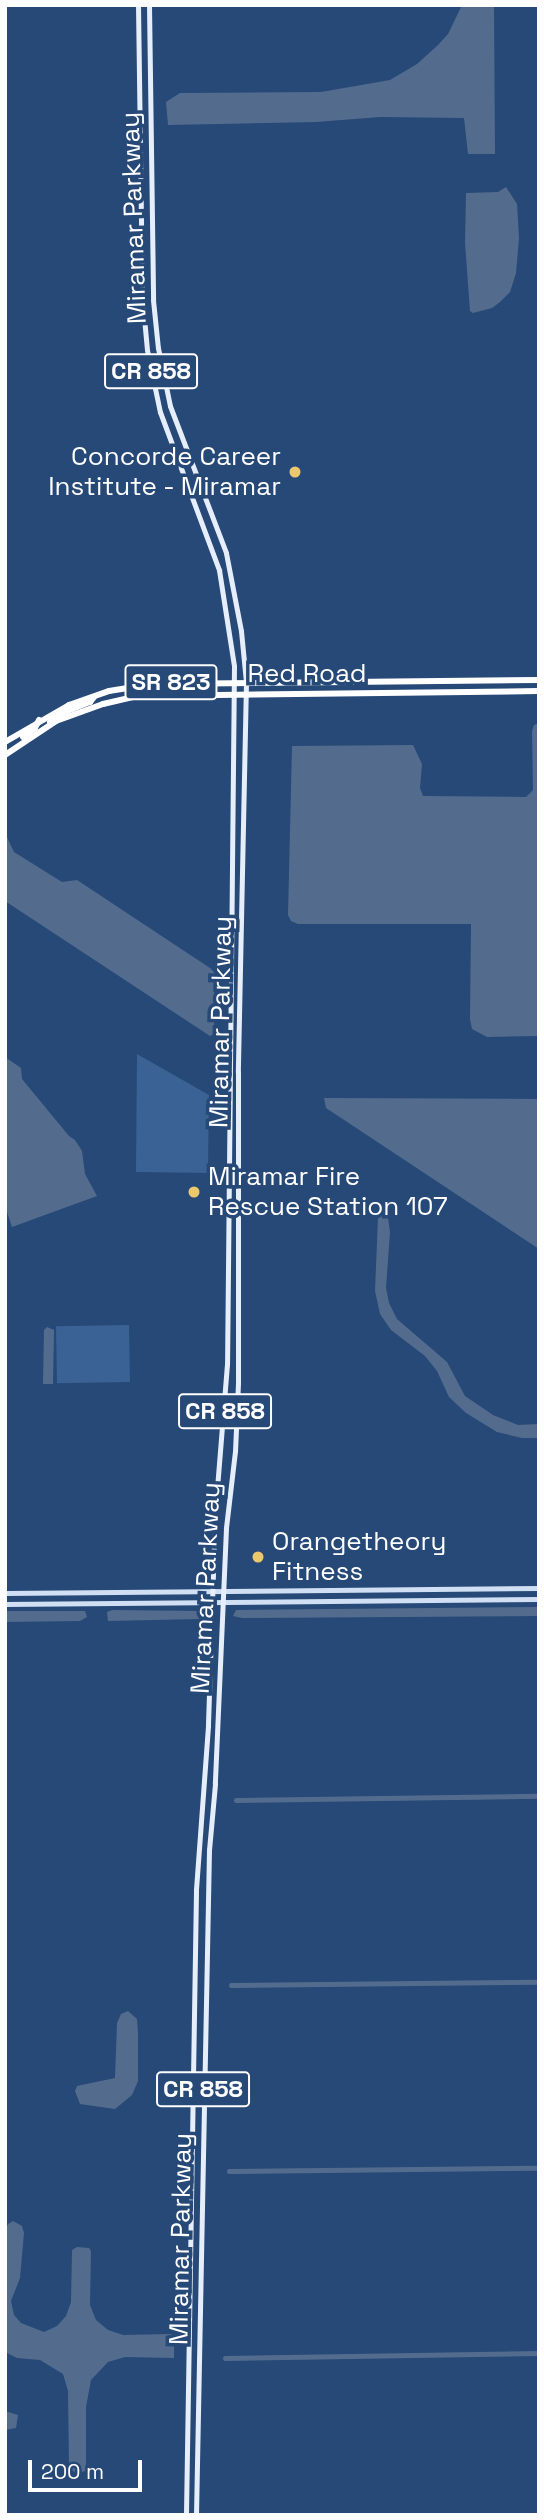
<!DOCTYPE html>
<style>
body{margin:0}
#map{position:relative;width:544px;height:2520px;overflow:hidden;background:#264977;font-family:"Space Grotesk",sans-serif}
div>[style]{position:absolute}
.green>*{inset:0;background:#3a6294;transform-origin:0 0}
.water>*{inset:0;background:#536c8e}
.canal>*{height:4.5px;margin:-2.25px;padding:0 2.25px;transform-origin:2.25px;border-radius:2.25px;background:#536c8e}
.secondary>*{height:4.5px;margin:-2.25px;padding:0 2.25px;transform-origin:2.25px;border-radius:2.25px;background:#d0dff3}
.primary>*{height:5px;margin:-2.5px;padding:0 2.5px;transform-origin:2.5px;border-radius:2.5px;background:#e6eefc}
.highway>*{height:6px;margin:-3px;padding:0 3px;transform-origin:3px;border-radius:3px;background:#fff}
.dots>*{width:19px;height:19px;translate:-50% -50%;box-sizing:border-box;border:4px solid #264977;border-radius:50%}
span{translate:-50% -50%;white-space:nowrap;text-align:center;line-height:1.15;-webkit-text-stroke:7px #264977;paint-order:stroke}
.shield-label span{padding:2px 5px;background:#264977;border:2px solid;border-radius:5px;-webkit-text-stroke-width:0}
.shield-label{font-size:24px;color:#fff;font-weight:700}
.street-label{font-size:26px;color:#fff}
.poi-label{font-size:26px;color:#fff}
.right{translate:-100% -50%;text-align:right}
.left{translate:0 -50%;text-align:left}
.frame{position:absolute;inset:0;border:7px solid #fff;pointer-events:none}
.scale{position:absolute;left:28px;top:2460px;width:114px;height:32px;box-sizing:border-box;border:4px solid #fff;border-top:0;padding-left:9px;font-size:21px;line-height:24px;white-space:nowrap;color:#fff;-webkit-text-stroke:5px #264977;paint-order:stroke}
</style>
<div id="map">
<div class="green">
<i style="clip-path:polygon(137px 1054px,209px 1095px,208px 1173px,136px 1172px)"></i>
<i style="left:129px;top:1325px;width:57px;height:73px;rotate:89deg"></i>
</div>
<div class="water">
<i style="clip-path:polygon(462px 5px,494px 5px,495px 154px,468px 154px,464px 118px,380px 117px,316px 122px,168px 125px,166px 102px,180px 93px,321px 92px,390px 80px,417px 64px,438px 45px,448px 34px)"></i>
<i style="clip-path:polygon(506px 187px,517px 204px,519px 238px,516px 273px,510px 292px,500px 302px,492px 308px,473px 313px,470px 311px,465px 243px,466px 193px,498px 192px)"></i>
<i style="clip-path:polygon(539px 723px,539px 1036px,487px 1037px,472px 1029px,470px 1019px,471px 924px,298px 924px,291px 921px,288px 915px,292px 746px,413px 745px,422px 764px,420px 788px,423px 796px,526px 797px,533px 790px,532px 731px,534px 725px)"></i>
<i style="clip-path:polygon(5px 833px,14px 852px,62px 882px,77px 880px,210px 968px,215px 973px,214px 1034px,210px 1036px,5px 901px)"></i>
<i style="clip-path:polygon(5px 1057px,21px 1068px,22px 1079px,69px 1136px,75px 1140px,82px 1151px,85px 1174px,97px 1196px,12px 1227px,5px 1206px)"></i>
<i style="clip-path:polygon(324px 1098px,539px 1099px,539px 1249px,326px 1108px)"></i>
<i style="clip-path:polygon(384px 1215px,388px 1218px,390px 1232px,386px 1288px,389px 1303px,397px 1319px,447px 1362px,465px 1396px,493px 1415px,518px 1425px,539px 1424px,539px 1438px,522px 1438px,497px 1432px,466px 1413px,449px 1397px,437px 1371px,425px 1356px,391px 1330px,380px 1314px,375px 1291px,378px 1217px)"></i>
<i style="clip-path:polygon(47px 1327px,54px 1330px,53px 1384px,43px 1384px,44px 1330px)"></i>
<i style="clip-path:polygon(539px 1607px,539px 1616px,242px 1618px,233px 1616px,236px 1610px)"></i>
<i style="clip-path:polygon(112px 1610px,201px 1611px,202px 1614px,199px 1619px,108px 1621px,107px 1612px)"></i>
<i style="clip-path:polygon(5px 1611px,85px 1611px,87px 1617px,80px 1621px,5px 1622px)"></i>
<i style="clip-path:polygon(128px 2011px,137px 2019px,138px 2033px,138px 2081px,132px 2095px,115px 2109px,80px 2104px,75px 2091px,77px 2086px,115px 2078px,117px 2023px,121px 2014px)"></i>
<i style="clip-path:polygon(13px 2221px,22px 2226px,24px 2233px,20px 2278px,11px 2301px,14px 2315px,21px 2323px,44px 2332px,57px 2326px,66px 2316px,71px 2302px,72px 2250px,77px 2247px,89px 2248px,91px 2251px,90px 2305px,96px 2320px,108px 2330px,123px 2335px,172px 2334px,174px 2340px,174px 2358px,125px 2357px,108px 2362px,91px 2380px,86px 2407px,86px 2466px,85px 2471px,79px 2473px,72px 2471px,69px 2466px,68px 2391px,63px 2374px,40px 2360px,17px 2358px,5px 2352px,5px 2232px,8px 2224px)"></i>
<i style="clip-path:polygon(5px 2411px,18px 2415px,16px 2428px,5px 2430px)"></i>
</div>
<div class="canal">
<i style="left:236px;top:1800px;width:303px;rotate:-0.8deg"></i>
<i style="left:231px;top:1985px;width:308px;rotate:-0.6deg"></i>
<i style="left:229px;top:2171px;width:310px;rotate:-0.6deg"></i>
<i style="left:225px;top:2358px;width:314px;rotate:-0.9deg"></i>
</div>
<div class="secondary">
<i style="left:5px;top:1593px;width:534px;rotate:-0.54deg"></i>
<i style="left:5px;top:1604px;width:534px;rotate:-0.54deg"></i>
</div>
<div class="primary">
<i style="left:138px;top:5px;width:291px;rotate:89.2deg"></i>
<i style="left:142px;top:296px;width:54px;rotate:84.7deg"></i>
<i style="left:147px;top:350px;width:63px;rotate:78.2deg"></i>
<i style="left:160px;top:412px;width:169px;rotate:69.5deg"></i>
<i style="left:219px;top:570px;width:97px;rotate:81.1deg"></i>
<i style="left:234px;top:666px;width:698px;rotate:90.57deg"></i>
<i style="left:227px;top:1364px;width:149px;rotate:94.6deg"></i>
<i style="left:215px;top:1513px;width:213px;rotate:91.9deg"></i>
<i style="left:208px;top:1726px;width:165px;rotate:94.2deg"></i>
<i style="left:196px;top:1891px;width:624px;rotate:90.92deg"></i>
<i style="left:149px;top:5px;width:295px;rotate:89.2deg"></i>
<i style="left:153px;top:300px;width:48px;rotate:84.1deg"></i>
<i style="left:158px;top:348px;width:59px;rotate:78.3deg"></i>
<i style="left:170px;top:406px;width:157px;rotate:69.1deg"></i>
<i style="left:226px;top:553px;width:79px;rotate:79.1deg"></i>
<i style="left:241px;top:631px;width:51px;rotate:84.4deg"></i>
<i style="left:246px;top:682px;width:390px;rotate:91.2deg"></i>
<i style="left:238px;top:1072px;width:311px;rotate:90deg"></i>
<i style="left:238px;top:1383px;width:68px;rotate:92.5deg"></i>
<i style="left:235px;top:1451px;width:78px;rotate:96.7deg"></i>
<i style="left:226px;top:1528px;width:256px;rotate:92.5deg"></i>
<i style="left:215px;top:1784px;width:66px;rotate:95.2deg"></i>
<i style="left:209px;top:1850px;width:665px;rotate:91.12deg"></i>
</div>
<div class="highway">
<i style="left:50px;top:722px;width:8px;rotate:-50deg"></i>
<i style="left:55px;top:716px;width:38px;rotate:-22deg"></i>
<i style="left:90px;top:702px;width:6px;rotate:-51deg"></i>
<i style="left:23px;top:737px;width:15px;rotate:-37deg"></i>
<i style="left:35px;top:728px;width:9px;rotate:-63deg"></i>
<i style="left:5px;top:742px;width:74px;rotate:-30deg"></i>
<i style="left:69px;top:705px;width:42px;rotate:-19.3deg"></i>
<i style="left:109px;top:691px;width:44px;rotate:-9.2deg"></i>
<i style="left:152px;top:684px;width:387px;rotate:-0.6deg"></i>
<i style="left:5px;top:755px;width:61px;rotate:-33.7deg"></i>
<i style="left:56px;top:721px;width:50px;rotate:-19.9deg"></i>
<i style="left:103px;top:704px;width:36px;rotate:-13deg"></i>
<i style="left:138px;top:696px;width:401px;rotate:-0.7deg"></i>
</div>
<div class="dots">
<i style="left:295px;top:472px;background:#ebc76d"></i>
<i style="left:194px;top:1192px;background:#ebc76d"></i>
<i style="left:258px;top:1557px;background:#ebc76d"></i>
</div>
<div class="shield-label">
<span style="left:151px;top:371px">CR 858</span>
<span style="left:171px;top:682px">SR 823</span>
<span style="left:225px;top:1411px">CR 858</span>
<span style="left:203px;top:2089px">CR 858</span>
</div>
<div class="street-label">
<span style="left:134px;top:218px;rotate:-92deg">Miramar Parkway</span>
<span style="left:307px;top:674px">Red Road</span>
<span style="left:221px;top:1022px;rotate:-89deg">Miramar Parkway</span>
<span style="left:206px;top:1588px;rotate:-87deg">Miramar Parkway</span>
<span style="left:181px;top:2239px;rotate:-89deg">Miramar Parkway</span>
</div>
<div class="poi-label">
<span class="right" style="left:281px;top:472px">Concorde Career<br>Institute - Miramar</span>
<span class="left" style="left:208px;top:1192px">Miramar Fire<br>Rescue Station 107</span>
<span class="left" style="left:272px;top:1557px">Orangetheory<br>Fitness</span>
</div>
<div class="frame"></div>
<div class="scale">200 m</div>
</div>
